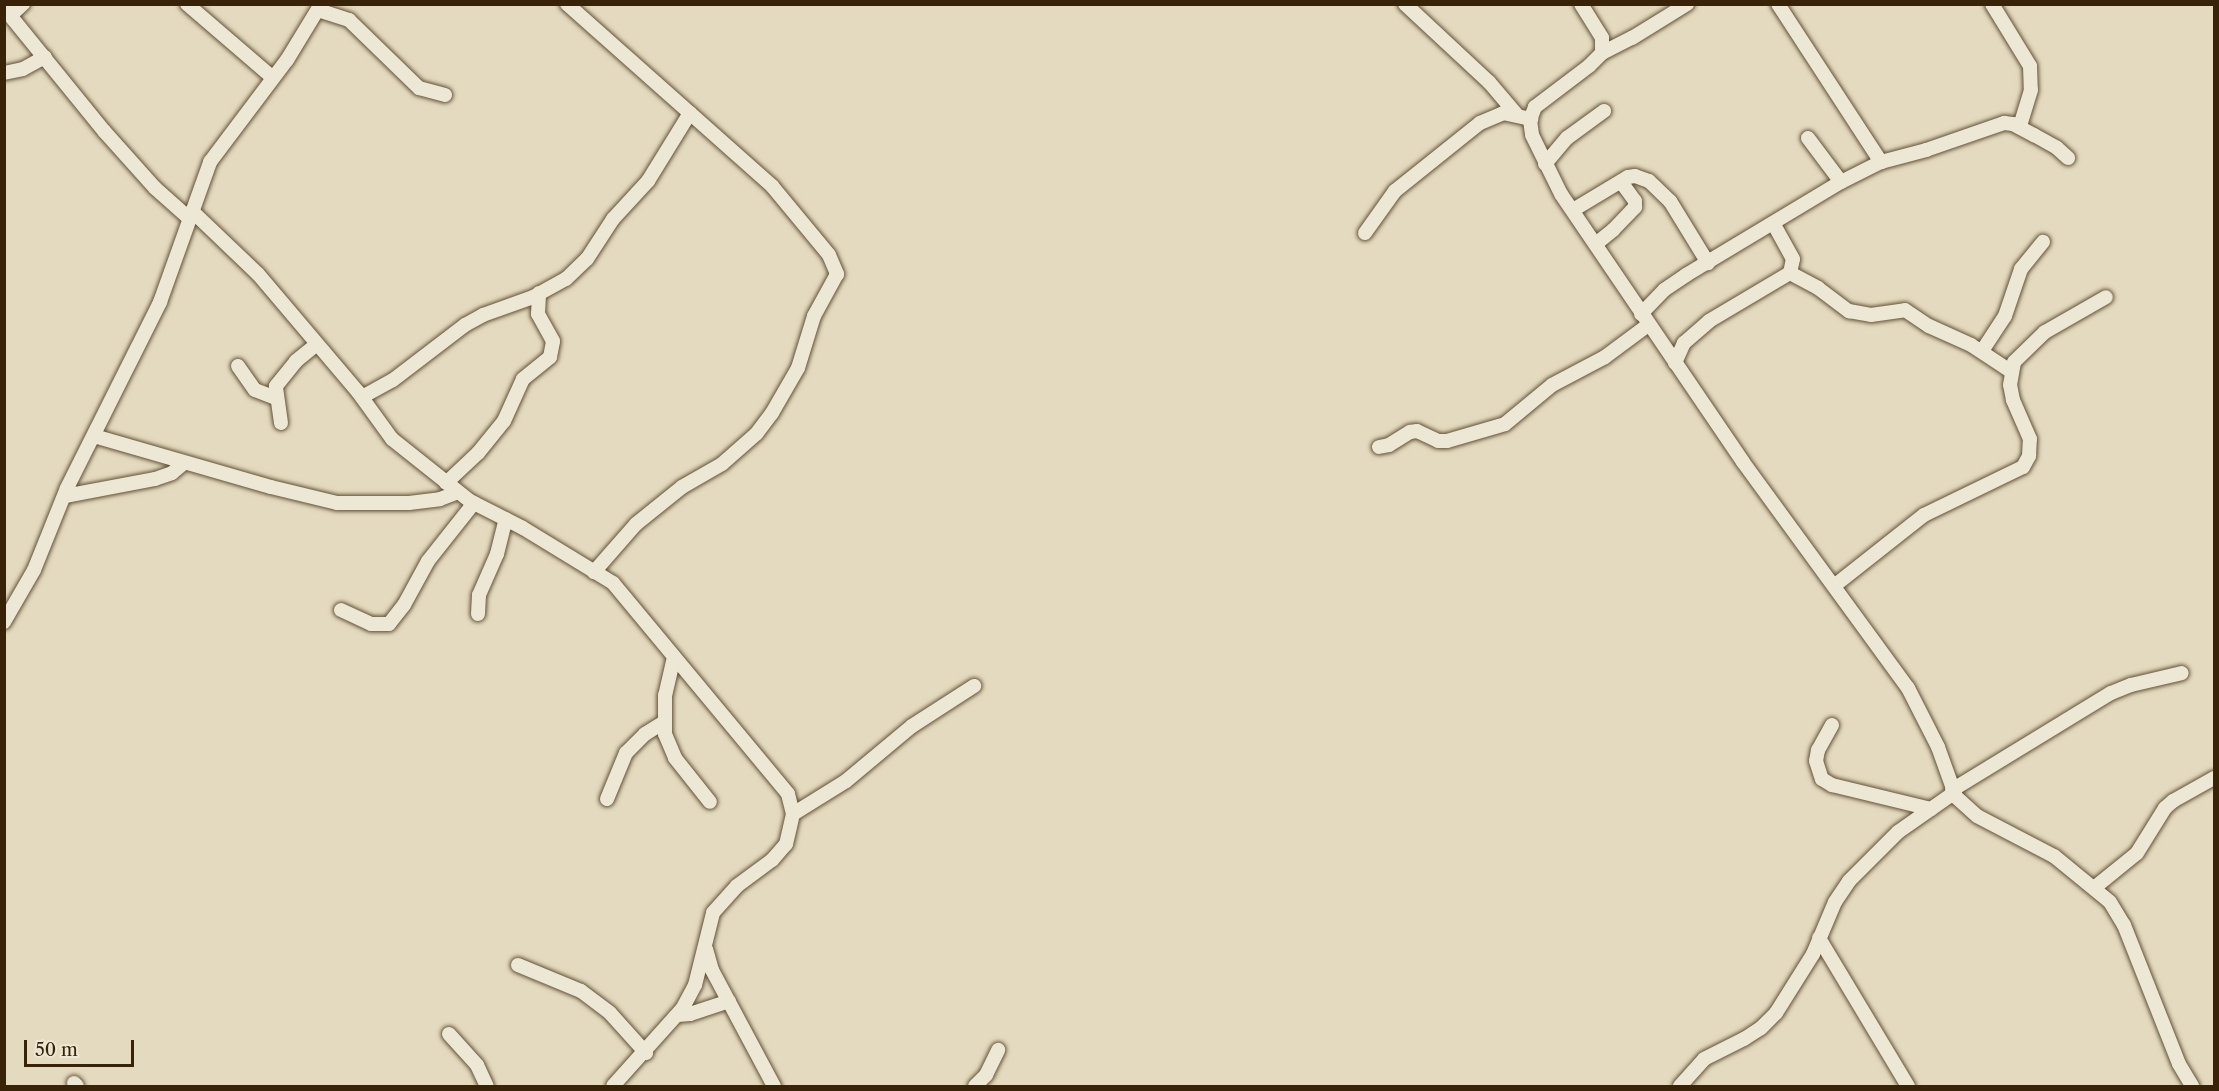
<!DOCTYPE html>
<style>
body{margin:0}
#map{position:relative;width:2219px;height:1091px;overflow:hidden;background:#e4dabf;font-family:"Libre Caslon Text",serif}
div>[style]{position:absolute}
.roads{filter:drop-shadow(0 0 2px #635136) drop-shadow(0 0 2px #635136)}
.minor>*{height:14px;margin:-7px;padding:0 7px;transform-origin:7px;border-radius:7px;background:#ede7d5}
span{translate:-50% -50%;white-space:nowrap;text-align:center;line-height:1.15;-webkit-text-stroke:4.5px #ede7d5;paint-order:stroke}
.frame{position:absolute;inset:0;border:6px solid #382308;pointer-events:none}
.scale{position:absolute;left:24px;top:1040px;width:110px;height:27px;box-sizing:border-box;border:3px solid #382308;border-top:0;padding-left:8px;font-size:18px;line-height:21px;white-space:nowrap;color:#382308;-webkit-text-stroke:4px #ede7d5;paint-order:stroke}
</style>
<div id="map">
<div class="roads">
<div class="minor">
<i style="left:187px;top:4px;width:112px;rotate:40.7deg"></i>
<i style="left:567px;top:4px;width:274px;rotate:41.6deg"></i>
<i style="left:772px;top:186px;width:89px;rotate:50.4deg"></i>
<i style="left:829px;top:255px;width:21px;rotate:67deg"></i>
<i style="left:837px;top:274px;width:48px;rotate:118.7deg"></i>
<i style="left:814px;top:316px;width:54px;rotate:107.1deg"></i>
<i style="left:798px;top:368px;width:52px;rotate:120deg"></i>
<i style="left:772px;top:413px;width:26px;rotate:127deg"></i>
<i style="left:756px;top:434px;width:45px;rotate:138.6deg"></i>
<i style="left:722px;top:464px;width:46px;rotate:150.1deg"></i>
<i style="left:682px;top:487px;width:59px;rotate:141.2deg"></i>
<i style="left:636px;top:524px;width:64px;rotate:131.2deg"></i>
<i style="left:1405px;top:4px;width:115px;rotate:42.9deg"></i>
<i style="left:1489px;top:82px;width:43px;rotate:49.7deg"></i>
<i style="left:1581px;top:4px;width:40px;rotate:58deg"></i>
<i style="left:1602px;top:38px;width:15px;rotate:90deg"></i>
<i style="left:1602px;top:53px;width:18px;rotate:135deg"></i>
<i style="left:1589px;top:66px;width:68px;rotate:142.8deg"></i>
<i style="left:1535px;top:107px;width:14px;rotate:111deg"></i>
<i style="left:1530px;top:120px;width:15px;rotate:82deg"></i>
<i style="left:1532px;top:135px;width:66px;rotate:63.8deg"></i>
<i style="left:1561px;top:194px;width:324px;rotate:55.8deg"></i>
<i style="left:1743px;top:462px;width:280px;rotate:53.9deg"></i>
<i style="left:1908px;top:688px;width:66px;rotate:63deg"></i>
<i style="left:1938px;top:747px;width:53px;rotate:70.2deg"></i>
<i style="left:1956px;top:797px;width:28px;rotate:42deg"></i>
<i style="left:1977px;top:816px;width:87px;rotate:27.5deg"></i>
<i style="left:2054px;top:856px;width:72px;rotate:39.4deg"></i>
<i style="left:2110px;top:902px;width:27px;rotate:59deg"></i>
<i style="left:2124px;top:925px;width:149px;rotate:68.4deg"></i>
<i style="left:2179px;top:1064px;width:26px;rotate:59deg"></i>
<i style="left:1778px;top:4px;width:189px;rotate:56.9deg"></i>
<i style="left:1992px;top:4px;width:73px;rotate:58.5deg"></i>
<i style="left:2030px;top:66px;width:24px;rotate:88deg"></i>
<i style="left:2031px;top:90px;width:39px;rotate:107deg"></i>
<i style="left:4px;top:8px;width:159px;rotate:50.9deg"></i>
<i style="left:104px;top:131px;width:76px;rotate:48.2deg"></i>
<i style="left:155px;top:188px;width:47px;rotate:41.5deg"></i>
<i style="left:318px;top:10px;width:33px;rotate:18deg"></i>
<i style="left:349px;top:20px;width:98px;rotate:44.2deg"></i>
<i style="left:419px;top:88px;width:27px;rotate:15deg"></i>
<i style="left:10px;top:16px;width:18px;rotate:-43deg"></i>
<i style="left:1602px;top:53px;width:34px;rotate:-27deg"></i>
<i style="left:1632px;top:38px;width:65px;rotate:-31.7deg"></i>
<i style="left:4px;top:73px;width:19px;rotate:-12deg"></i>
<i style="left:23px;top:69px;width:25px;rotate:-29deg"></i>
<i style="left:1808px;top:138px;width:55px;rotate:53.1deg"></i>
<i style="left:1545px;top:164px;width:34px;rotate:-50deg"></i>
<i style="left:1567px;top:138px;width:46px;rotate:-36.1deg"></i>
<i style="left:1573px;top:210px;width:64px;rotate:-31deg"></i>
<i style="left:1628px;top:177px;width:7px;rotate:-8deg"></i>
<i style="left:1635px;top:176px;width:15px;rotate:20deg"></i>
<i style="left:1649px;top:181px;width:29px;rotate:44deg"></i>
<i style="left:1670px;top:201px;width:73px;rotate:58.5deg"></i>
<i style="left:192px;top:211px;width:91px;rotate:43.7deg"></i>
<i style="left:258px;top:274px;width:155px;rotate:49.7deg"></i>
<i style="left:358px;top:392px;width:58px;rotate:54.1deg"></i>
<i style="left:392px;top:439px;width:100px;rotate:38.5deg"></i>
<i style="left:470px;top:501px;width:59px;rotate:27deg"></i>
<i style="left:523px;top:528px;width:105px;rotate:31.4deg"></i>
<i style="left:613px;top:583px;width:274px;rotate:50.3deg"></i>
<i style="left:788px;top:794px;width:21px;rotate:76deg"></i>
<i style="left:793px;top:814px;width:31px;rotate:103deg"></i>
<i style="left:786px;top:844px;width:21px;rotate:131deg"></i>
<i style="left:772px;top:860px;width:44px;rotate:143.4deg"></i>
<i style="left:737px;top:886px;width:36px;rotate:132deg"></i>
<i style="left:713px;top:913px;width:74px;rotate:104deg"></i>
<i style="left:695px;top:985px;width:27px;rotate:118deg"></i>
<i style="left:682px;top:1009px;width:103px;rotate:131.9deg"></i>
<i style="left:1365px;top:233px;width:52px;rotate:-54.5deg"></i>
<i style="left:1395px;top:191px;width:109px;rotate:-38.7deg"></i>
<i style="left:1480px;top:123px;width:25px;rotate:-23deg"></i>
<i style="left:1503px;top:113px;width:29px;rotate:12deg"></i>
<i style="left:1597px;top:243px;width:21px;rotate:-39deg"></i>
<i style="left:1613px;top:230px;width:32px;rotate:-46deg"></i>
<i style="left:1635px;top:207px;width:6px;rotate:-90deg"></i>
<i style="left:1635px;top:201px;width:24px;rotate:-126deg"></i>
<i style="left:1790px;top:273px;width:32px;rotate:28deg"></i>
<i style="left:1818px;top:288px;width:39px;rotate:37deg"></i>
<i style="left:1849px;top:311px;width:22px;rotate:10deg"></i>
<i style="left:1871px;top:315px;width:34px;rotate:-8deg"></i>
<i style="left:1905px;top:310px;width:29px;rotate:34deg"></i>
<i style="left:1929px;top:326px;width:46px;rotate:24.3deg"></i>
<i style="left:1971px;top:345px;width:49px;rotate:33.4deg"></i>
<i style="left:1641px;top:314px;width:33px;rotate:-46deg"></i>
<i style="left:1664px;top:290px;width:27px;rotate:-34deg"></i>
<i style="left:1686px;top:275px;width:181px;rotate:-31deg"></i>
<i style="left:1841px;top:182px;width:45px;rotate:-26.6deg"></i>
<i style="left:1881px;top:162px;width:47px;rotate:-14.9deg"></i>
<i style="left:1926px;top:150px;width:83px;rotate:-19.1deg"></i>
<i style="left:2004px;top:123px;width:9px;rotate:6deg"></i>
<i style="left:2013px;top:124px;width:24px;rotate:28deg"></i>
<i style="left:2034px;top:135px;width:26px;rotate:29deg"></i>
<i style="left:2057px;top:148px;width:15px;rotate:42deg"></i>
<i style="left:1982px;top:351px;width:42px;rotate:-56.7deg"></i>
<i style="left:2005px;top:316px;width:50px;rotate:-71.2deg"></i>
<i style="left:2021px;top:269px;width:35px;rotate:-51deg"></i>
<i style="left:1675px;top:363px;width:22px;rotate:-66deg"></i>
<i style="left:1684px;top:343px;width:33px;rotate:-41deg"></i>
<i style="left:1709px;top:321px;width:94px;rotate:-30.7deg"></i>
<i style="left:1790px;top:273px;width:14px;rotate:-78deg"></i>
<i style="left:1793px;top:259px;width:39px;rotate:-119deg"></i>
<i style="left:238px;top:366px;width:29px;rotate:55deg"></i>
<i style="left:255px;top:390px;width:22px;rotate:21deg"></i>
<i style="left:362px;top:397px;width:35px;rotate:-29deg"></i>
<i style="left:393px;top:380px;width:91px;rotate:-37.4deg"></i>
<i style="left:465px;top:325px;width:21px;rotate:-29deg"></i>
<i style="left:483px;top:315px;width:53px;rotate:-19.8deg"></i>
<i style="left:533px;top:297px;width:38px;rotate:-29deg"></i>
<i style="left:566px;top:279px;width:29px;rotate:-44deg"></i>
<i style="left:587px;top:259px;width:48px;rotate:-57deg"></i>
<i style="left:613px;top:219px;width:52px;rotate:-47.4deg"></i>
<i style="left:648px;top:181px;width:80px;rotate:-58.3deg"></i>
<i style="left:281px;top:423px;width:37px;rotate:-98deg"></i>
<i style="left:276px;top:386px;width:32px;rotate:-51deg"></i>
<i style="left:296px;top:361px;width:26px;rotate:-39deg"></i>
<i style="left:94px;top:436px;width:184px;rotate:16.1deg"></i>
<i style="left:271px;top:487px;width:68px;rotate:13.6deg"></i>
<i style="left:337px;top:503px;width:72px"></i>
<i style="left:409px;top:503px;width:31px;rotate:-7deg"></i>
<i style="left:440px;top:499px;width:19px;rotate:-21deg"></i>
<i style="left:1379px;top:447px;width:10px;rotate:-11deg"></i>
<i style="left:1389px;top:445px;width:25px;rotate:-32deg"></i>
<i style="left:1410px;top:432px;width:7px;rotate:-8deg"></i>
<i style="left:1417px;top:431px;width:23px;rotate:25deg"></i>
<i style="left:1438px;top:441px;width:9px"></i>
<i style="left:1447px;top:441px;width:60px;rotate:-16.3deg"></i>
<i style="left:1505px;top:424px;width:61px;rotate:-39.7deg"></i>
<i style="left:1552px;top:385px;width:60px;rotate:-27.8deg"></i>
<i style="left:1605px;top:357px;width:54px;rotate:-36.7deg"></i>
<i style="left:446px;top:483px;width:44px;rotate:-43.2deg"></i>
<i style="left:478px;top:453px;width:41px;rotate:-50.9deg"></i>
<i style="left:504px;top:421px;width:46px;rotate:-65.7deg"></i>
<i style="left:523px;top:379px;width:35px;rotate:-39deg"></i>
<i style="left:550px;top:357px;width:16px;rotate:-79deg"></i>
<i style="left:553px;top:341px;width:31px;rotate:-119deg"></i>
<i style="left:538px;top:314px;width:21px;rotate:-87deg"></i>
<i style="left:65px;top:496px;width:92px;rotate:-10.7deg"></i>
<i style="left:155px;top:479px;width:18px;rotate:-19deg"></i>
<i style="left:172px;top:473px;width:16px;rotate:-40deg"></i>
<i style="left:1834px;top:586px;width:115px;rotate:-38.3deg"></i>
<i style="left:1924px;top:515px;width:110px;rotate:-25.9deg"></i>
<i style="left:2023px;top:467px;width:13px;rotate:-61deg"></i>
<i style="left:2029px;top:456px;width:17px;rotate:-87deg"></i>
<i style="left:2030px;top:439px;width:43px;rotate:-113.6deg"></i>
<i style="left:2013px;top:400px;width:15px;rotate:-101deg"></i>
<i style="left:2010px;top:385px;width:23px;rotate:-80deg"></i>
<i style="left:2014px;top:362px;width:43px;rotate:-44.1deg"></i>
<i style="left:2045px;top:332px;width:70px;rotate:-29.8deg"></i>
<i style="left:341px;top:610px;width:33px;rotate:25deg"></i>
<i style="left:371px;top:624px;width:18px"></i>
<i style="left:389px;top:624px;width:24px;rotate:-52deg"></i>
<i style="left:404px;top:605px;width:50px;rotate:-61.4deg"></i>
<i style="left:428px;top:561px;width:74px;rotate:-51.6deg"></i>
<i style="left:478px;top:614px;width:19px;rotate:-87deg"></i>
<i style="left:479px;top:595px;width:45px;rotate:-66.3deg"></i>
<i style="left:497px;top:554px;width:36px;rotate:-76deg"></i>
<i style="left:4px;top:622px;width:60px;rotate:-60deg"></i>
<i style="left:34px;top:570px;width:88px;rotate:-68.1deg"></i>
<i style="left:67px;top:488px;width:208px;rotate:-63.4deg"></i>
<i style="left:160px;top:302px;width:149px;rotate:-70.3deg"></i>
<i style="left:210px;top:162px;width:128px;rotate:-53deg"></i>
<i style="left:287px;top:60px;width:66px;rotate:-58.7deg"></i>
<i style="left:674px;top:657px;width:39px;rotate:103deg"></i>
<i style="left:665px;top:695px;width:39px;rotate:90deg"></i>
<i style="left:665px;top:734px;width:26px;rotate:67deg"></i>
<i style="left:675px;top:758px;width:56px;rotate:51.5deg"></i>
<i style="left:1832px;top:725px;width:29px;rotate:119deg"></i>
<i style="left:1818px;top:750px;width:11px;rotate:100deg"></i>
<i style="left:1816px;top:761px;width:19px;rotate:72deg"></i>
<i style="left:1822px;top:779px;width:12px;rotate:31deg"></i>
<i style="left:1832px;top:785px;width:102px;rotate:13.6deg"></i>
<i style="left:1952px;top:790px;width:186px;rotate:-31.4deg"></i>
<i style="left:2111px;top:693px;width:22px;rotate:-22deg"></i>
<i style="left:2131px;top:685px;width:52px;rotate:-13.2deg"></i>
<i style="left:607px;top:799px;width:50px;rotate:-67.6deg"></i>
<i style="left:626px;top:753px;width:27px;rotate:-45deg"></i>
<i style="left:645px;top:734px;width:22px;rotate:-32deg"></i>
<i style="left:793px;top:814px;width:62px;rotate:-31.9deg"></i>
<i style="left:846px;top:781px;width:86px;rotate:-39.8deg"></i>
<i style="left:912px;top:726px;width:74px;rotate:-32.8deg"></i>
<i style="left:2094px;top:888px;width:55px;rotate:-39.1deg"></i>
<i style="left:2137px;top:853px;width:53px;rotate:-58.1deg"></i>
<i style="left:2165px;top:808px;width:11px;rotate:-41deg"></i>
<i style="left:2173px;top:801px;width:47px;rotate:-29.3deg"></i>
<i style="left:1819px;top:938px;width:173px;rotate:59deg"></i>
<i style="left:706px;top:949px;width:22px;rotate:74deg"></i>
<i style="left:712px;top:970px;width:132px;rotate:61.9deg"></i>
<i style="left:518px;top:965px;width:68px;rotate:22.4deg"></i>
<i style="left:581px;top:991px;width:36px;rotate:37deg"></i>
<i style="left:610px;top:1013px;width:54px;rotate:48deg"></i>
<i style="left:678px;top:1015px;width:12px;rotate:-5deg"></i>
<i style="left:690px;top:1014px;width:41px;rotate:-18.4deg"></i>
<i style="left:449px;top:1034px;width:42px;rotate:47.9deg"></i>
<i style="left:477px;top:1065px;width:23px;rotate:65deg"></i>
<i style="left:74px;top:1083px;width:4px;rotate:45deg"></i>
<i style="left:975px;top:1086px;width:16px;rotate:-45deg"></i>
<i style="left:986px;top:1075px;width:28px;rotate:-64deg"></i>
<i style="left:1680px;top:1086px;width:36px;rotate:-48deg"></i>
<i style="left:1704px;top:1059px;width:45px;rotate:-26.6deg"></i>
<i style="left:1744px;top:1039px;width:20px;rotate:-33deg"></i>
<i style="left:1761px;top:1028px;width:21px;rotate:-45deg"></i>
<i style="left:1776px;top:1013px;width:70px;rotate:-57.9deg"></i>
<i style="left:1813px;top:954px;width:56px;rotate:-67.1deg"></i>
<i style="left:1835px;top:902px;width:25px;rotate:-56deg"></i>
<i style="left:1849px;top:881px;width:69px;rotate:-45deg"></i>
<i style="left:1898px;top:832px;width:68px;rotate:-34.9deg"></i>
</div>
</div>
<div class="frame"></div>
<div class="scale">50 m</div>
</div>
